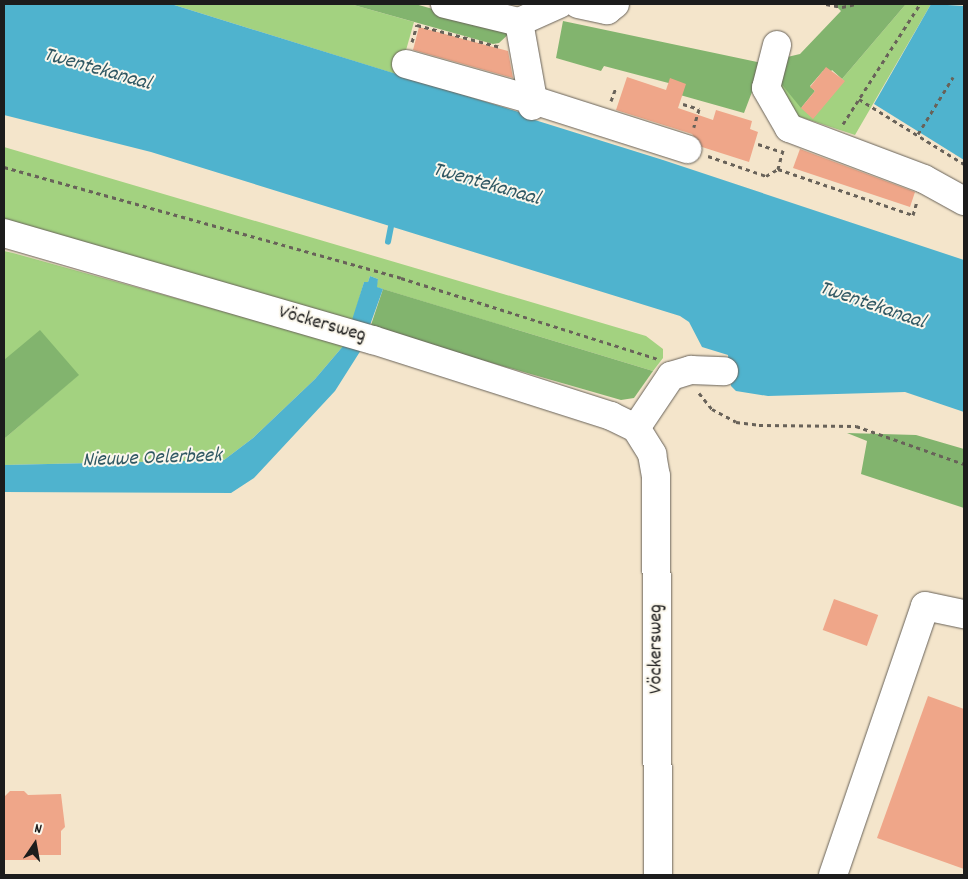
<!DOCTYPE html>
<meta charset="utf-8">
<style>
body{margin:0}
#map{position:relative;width:968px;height:879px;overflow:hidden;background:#f4e5cb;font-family:Dekko,sans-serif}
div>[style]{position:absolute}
.green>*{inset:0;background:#a3d280}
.forest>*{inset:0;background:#82b46e}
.water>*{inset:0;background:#4fb3ce}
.stream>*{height:5.5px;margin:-2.75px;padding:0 2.75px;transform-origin:2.75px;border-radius:2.75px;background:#4fb3ce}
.building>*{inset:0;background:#efa689;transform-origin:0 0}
.path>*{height:3px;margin-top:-1.5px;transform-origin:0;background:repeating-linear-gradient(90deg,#686259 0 4px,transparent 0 8px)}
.roads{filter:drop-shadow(0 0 1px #686259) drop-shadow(0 0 1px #686259)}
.minor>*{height:28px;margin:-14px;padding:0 14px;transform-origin:14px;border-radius:14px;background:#fff}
span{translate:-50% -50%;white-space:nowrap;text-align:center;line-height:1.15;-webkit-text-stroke:4px #fbf7ec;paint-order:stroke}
.street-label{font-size:20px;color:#1c1c1c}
.water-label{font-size:21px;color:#305863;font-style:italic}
.frame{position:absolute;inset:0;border:5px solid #1c1c1c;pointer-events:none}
.north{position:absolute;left:10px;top:819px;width:50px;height:50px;-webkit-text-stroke:4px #fbf7ec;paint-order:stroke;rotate:12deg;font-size:14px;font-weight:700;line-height:20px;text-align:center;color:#1c1c1c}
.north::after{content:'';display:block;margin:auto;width:18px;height:22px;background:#1c1c1c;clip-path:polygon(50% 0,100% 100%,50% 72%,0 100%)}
</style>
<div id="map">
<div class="green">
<i style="clip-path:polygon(171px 4px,350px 4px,414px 22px,399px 75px)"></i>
<i style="clip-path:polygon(906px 4px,931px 4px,855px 135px,770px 107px,773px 75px,813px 118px,844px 81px,842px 79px)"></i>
<i style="clip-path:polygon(4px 147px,646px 336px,663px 349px,663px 358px,653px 371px,376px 287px,378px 279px,370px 276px,368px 282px,364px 282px,352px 323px,4px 223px)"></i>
<i style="clip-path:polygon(4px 251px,13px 253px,344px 345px,315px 379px,253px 438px,224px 460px,4px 465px,4px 439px,78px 375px,4px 360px)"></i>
</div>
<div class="forest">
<i style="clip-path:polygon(350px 4px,415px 4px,512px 31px,499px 43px,493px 44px)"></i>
<i style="clip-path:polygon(834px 4px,906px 4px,842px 79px,832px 70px,828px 75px,823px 71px,810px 86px,815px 91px,801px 108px,774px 75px,766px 97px,752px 92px,744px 113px,673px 93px,676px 85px,604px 66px,601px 71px,556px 58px,563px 21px,762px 63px,800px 54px,841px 11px)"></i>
<i style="clip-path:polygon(383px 289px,653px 371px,634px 398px,621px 400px,370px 328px)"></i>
<i style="clip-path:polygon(40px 330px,79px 375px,4px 439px,4px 360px)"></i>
<i style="clip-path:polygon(847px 433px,916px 435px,964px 449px,964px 508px,861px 474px,867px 441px)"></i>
</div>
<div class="water">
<i style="clip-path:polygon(4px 4px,171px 4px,522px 113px,522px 116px,663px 160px,964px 260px,964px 412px,905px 392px,768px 396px,736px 391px,731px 386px,728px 355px,702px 347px,689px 322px,680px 316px,151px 152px,4px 115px)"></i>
<i style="clip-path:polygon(931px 4px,964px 6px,964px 160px,874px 104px)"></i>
<i style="clip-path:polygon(370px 276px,378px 279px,377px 287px,383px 289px,361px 350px,335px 391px,254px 478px,231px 493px,4px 492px,4px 465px,224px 460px,253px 438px,315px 379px,344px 345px,364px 282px,368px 282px)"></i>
</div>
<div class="stream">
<i style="left:388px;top:242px;width:15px;rotate:-79deg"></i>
</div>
<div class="building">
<i style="clip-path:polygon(419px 27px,508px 51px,513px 78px,413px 50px)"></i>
<i style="clip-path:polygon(826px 67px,845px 81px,813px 119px,801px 108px,815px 91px,810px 87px)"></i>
<i style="clip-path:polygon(627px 77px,666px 90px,670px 78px,686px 84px,678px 108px,713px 120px,716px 110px,752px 121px,750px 129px,758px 132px,749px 162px,702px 147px,692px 134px,616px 110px)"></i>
<i style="clip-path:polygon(800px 149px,915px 192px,910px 207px,793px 168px)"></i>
<i style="left:834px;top:599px;width:47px;height:33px;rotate:20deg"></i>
<i style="clip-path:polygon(928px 696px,964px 709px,964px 869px,877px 838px)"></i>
<i style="clip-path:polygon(10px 791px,24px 791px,28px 795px,61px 794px,65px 827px,61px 831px,61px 855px,39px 855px,39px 860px,4px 860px,4px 797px)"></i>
</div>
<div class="path">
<i style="left:826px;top:4px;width:16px;rotate:11deg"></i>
<i style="left:842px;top:7px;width:14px;rotate:-12deg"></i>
<i style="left:412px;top:42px;width:18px;rotate:-74deg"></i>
<i style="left:417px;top:25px;width:86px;rotate:14.8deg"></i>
<i style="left:859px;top:99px;width:123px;rotate:31.8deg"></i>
<i style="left:611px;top:101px;width:15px;rotate:-70deg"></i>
<i style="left:683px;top:104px;width:17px;rotate:17deg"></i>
<i style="left:699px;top:109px;width:19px;rotate:106deg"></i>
<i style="left:843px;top:124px;width:143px;rotate:-57.3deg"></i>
<i style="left:918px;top:134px;width:67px;rotate:-58.4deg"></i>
<i style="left:758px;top:144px;width:23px;rotate:18deg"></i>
<i style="left:783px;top:150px;width:20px;rotate:105deg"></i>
<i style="left:778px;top:169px;width:143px;rotate:18.8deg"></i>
<i style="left:913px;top:215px;width:15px;rotate:-74deg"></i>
<i style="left:708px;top:156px;width:61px;rotate:19deg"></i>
<i style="left:766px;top:176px;width:14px;rotate:-30deg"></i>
<i style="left:4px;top:167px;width:412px;rotate:15.6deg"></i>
<i style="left:401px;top:278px;width:269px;rotate:17.5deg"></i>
<i style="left:699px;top:393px;width:21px;rotate:51deg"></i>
<i style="left:712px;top:409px;width:27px;rotate:28deg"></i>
<i style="left:736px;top:422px;width:23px;rotate:7deg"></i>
<i style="left:759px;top:425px;width:97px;rotate:0.6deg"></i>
<i style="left:856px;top:426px;width:114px;rotate:19.4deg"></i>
</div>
<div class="roads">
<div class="minor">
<i style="left:445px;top:4px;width:76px;rotate:13.7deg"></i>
<i style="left:519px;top:22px;width:44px;rotate:-24.2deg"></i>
<i style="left:578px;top:4px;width:30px;rotate:12deg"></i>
<i style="left:607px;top:10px;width:10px;rotate:-37deg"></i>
<i style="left:519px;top:22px;width:79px;rotate:79.8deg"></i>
<i style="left:533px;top:100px;width:6px;rotate:99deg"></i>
<i style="left:777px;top:45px;width:44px;rotate:104.3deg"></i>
<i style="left:766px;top:88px;width:46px;rotate:60.1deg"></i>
<i style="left:789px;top:128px;width:144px;rotate:20.7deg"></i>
<i style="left:924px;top:179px;width:46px;rotate:28.8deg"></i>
<i style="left:406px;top:64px;width:132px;rotate:15.8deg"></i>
<i style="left:533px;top:100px;width:162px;rotate:17.7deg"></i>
<i style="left:4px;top:233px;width:384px;rotate:16.2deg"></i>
<i style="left:373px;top:340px;width:250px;rotate:17.7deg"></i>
<i style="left:611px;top:416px;width:28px;rotate:26deg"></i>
<i style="left:636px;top:428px;width:31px;rotate:58deg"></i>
<i style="left:652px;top:454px;width:22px;rotate:80deg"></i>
<i style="left:656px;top:476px;width:399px;rotate:89.7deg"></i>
<i style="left:636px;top:428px;width:63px;rotate:-56.1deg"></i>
<i style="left:671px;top:376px;width:21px;rotate:-17deg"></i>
<i style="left:691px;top:370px;width:33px;rotate:2deg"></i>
<i style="left:833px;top:875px;width:284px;rotate:-71.1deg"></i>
<i style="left:925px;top:606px;width:40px;rotate:12deg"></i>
</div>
</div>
<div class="street-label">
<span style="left:322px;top:325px;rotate:16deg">Vöckersweg</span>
<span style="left:657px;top:649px;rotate:-90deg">Vöckersweg</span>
</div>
<div class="water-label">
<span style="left:97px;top:70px;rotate:16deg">Twentekanaal</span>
<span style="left:486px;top:185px;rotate:16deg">Twentekanaal</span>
<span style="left:872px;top:306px;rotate:19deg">Twentekanaal</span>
<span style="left:152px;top:459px;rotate:-2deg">Nieuwe Oelerbeek</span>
</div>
<div class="frame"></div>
<div class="north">N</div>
</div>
